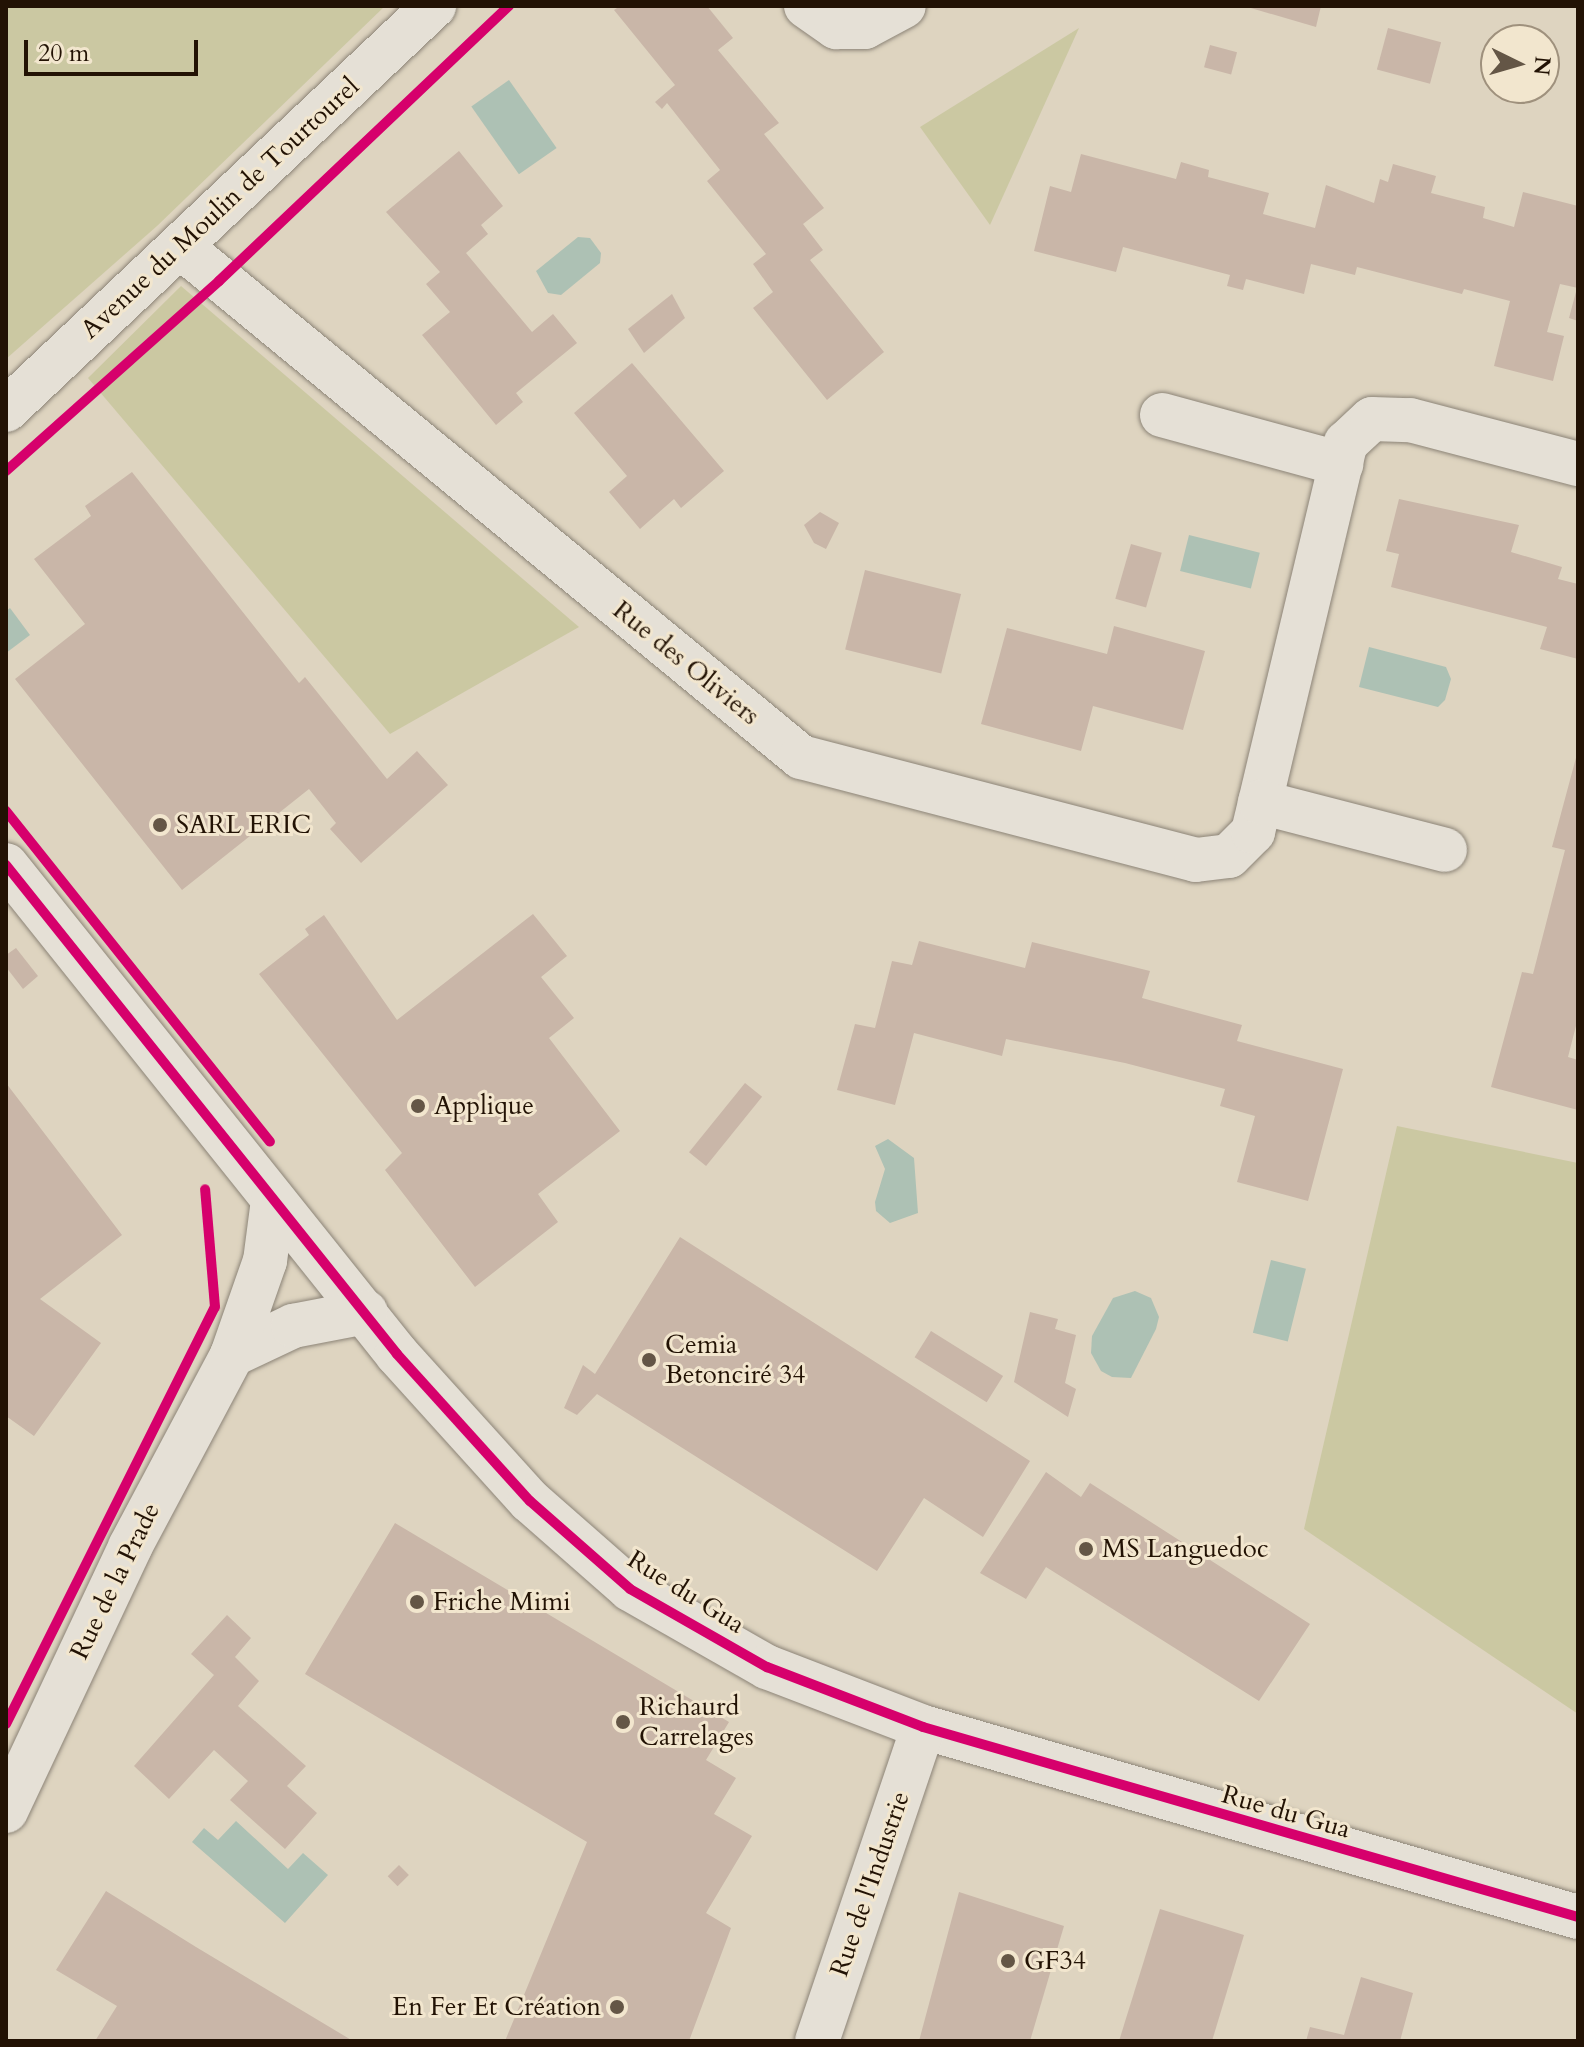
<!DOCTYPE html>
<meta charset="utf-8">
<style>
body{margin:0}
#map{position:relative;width:1584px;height:2047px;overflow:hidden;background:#ded4c0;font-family:Cardo,serif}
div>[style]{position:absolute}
.green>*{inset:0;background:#cbc8a2}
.water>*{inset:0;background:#adc1b4;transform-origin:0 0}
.building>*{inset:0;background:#c9b6a8;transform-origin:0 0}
.roads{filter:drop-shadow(0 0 2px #8c8477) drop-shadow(0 0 2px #8c8477)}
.minor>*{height:44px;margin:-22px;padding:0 22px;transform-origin:22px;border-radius:22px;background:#e5e0d6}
.cycleway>*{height:10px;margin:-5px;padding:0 5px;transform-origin:5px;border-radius:5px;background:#d6006c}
.dots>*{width:22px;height:22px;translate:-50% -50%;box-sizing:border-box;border:4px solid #f2e6ce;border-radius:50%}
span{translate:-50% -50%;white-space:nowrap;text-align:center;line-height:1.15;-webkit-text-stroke:6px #f2e6ce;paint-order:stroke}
.street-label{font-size:26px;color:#221204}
.poi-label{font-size:26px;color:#221204}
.left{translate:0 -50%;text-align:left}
.right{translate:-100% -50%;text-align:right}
.frame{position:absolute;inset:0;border:8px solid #221204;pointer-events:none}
.north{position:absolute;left:1480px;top:24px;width:80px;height:80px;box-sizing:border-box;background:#f2e6ce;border:2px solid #9f917d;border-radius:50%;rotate:95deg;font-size:22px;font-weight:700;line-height:32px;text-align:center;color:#221204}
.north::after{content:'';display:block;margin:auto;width:28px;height:36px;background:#645646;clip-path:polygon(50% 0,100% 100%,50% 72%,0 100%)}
.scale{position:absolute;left:24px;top:40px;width:174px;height:36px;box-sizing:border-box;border:4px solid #221204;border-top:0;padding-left:10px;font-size:24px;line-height:28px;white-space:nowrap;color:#221204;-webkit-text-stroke:6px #f2e6ce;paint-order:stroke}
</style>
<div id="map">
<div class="green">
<i style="clip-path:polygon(6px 6px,385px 6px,157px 226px,6px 359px)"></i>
<i style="clip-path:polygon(1079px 28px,990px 225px,920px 127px)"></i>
<i style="clip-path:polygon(181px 286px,579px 627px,390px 734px,88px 378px)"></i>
<i style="clip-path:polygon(1397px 1126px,1578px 1163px,1578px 1714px,1304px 1529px)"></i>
</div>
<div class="water">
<i style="left:509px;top:80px;width:83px;height:46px;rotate:55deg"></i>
<i style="clip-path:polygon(578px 237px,590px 238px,601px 253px,600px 263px,561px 295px,548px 293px,536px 271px)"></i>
<i style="left:1189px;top:535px;width:73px;height:37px;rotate:14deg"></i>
<i style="clip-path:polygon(10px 608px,30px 635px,6px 653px,6px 611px)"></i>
<i style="clip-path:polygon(1369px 647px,1446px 667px,1451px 679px,1445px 700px,1438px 707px,1359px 687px)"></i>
<i style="clip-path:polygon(888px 1139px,914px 1158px,918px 1213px,890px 1223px,876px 1211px,875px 1202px,885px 1169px,875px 1146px)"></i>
<i style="left:1271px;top:1260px;width:36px;height:75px;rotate:14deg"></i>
<i style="clip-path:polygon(1135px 1291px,1151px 1298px,1159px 1317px,1156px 1329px,1131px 1378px,1112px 1377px,1101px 1371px,1091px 1353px,1092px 1336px,1113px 1298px)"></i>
<i style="clip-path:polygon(236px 1821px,288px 1869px,303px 1853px,328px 1875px,285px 1923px,192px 1842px,204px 1828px,218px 1840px)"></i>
</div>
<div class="building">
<i style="clip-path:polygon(620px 6px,707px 6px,733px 38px,718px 50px,779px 123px,764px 134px,824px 208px,803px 224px,823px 250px,810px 260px,884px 352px,827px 400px,753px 308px,773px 292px,753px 264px,766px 254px,707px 181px,720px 170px,667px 103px,662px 109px,655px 102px,675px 85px,614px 10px)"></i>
<i style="clip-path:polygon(1244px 6px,1321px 6px,1316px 27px)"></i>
<i style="left:1388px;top:28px;width:55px;height:43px;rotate:15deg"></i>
<i style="left:1210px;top:45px;width:28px;height:23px;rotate:15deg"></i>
<i style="clip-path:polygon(459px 151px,503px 206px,481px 225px,488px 234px,466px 253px,532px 332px,553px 314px,577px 343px,516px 393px,523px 402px,496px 425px,422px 335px,450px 312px,426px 284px,440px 272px,386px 212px)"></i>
<i style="clip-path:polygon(1081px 154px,1176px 179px,1181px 162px,1209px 170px,1208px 177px,1269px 193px,1263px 214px,1315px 228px,1326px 185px,1374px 203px,1380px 179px,1388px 182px,1393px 164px,1436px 176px,1431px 193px,1485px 207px,1483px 218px,1514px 227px,1523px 192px,1578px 206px,1578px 288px,1560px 284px,1547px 332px,1564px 336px,1553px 381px,1494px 366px,1510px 301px,1464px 289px,1462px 294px,1357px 267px,1355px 275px,1311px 264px,1304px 294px,1246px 279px,1243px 290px,1227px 286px,1230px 275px,1123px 247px,1116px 272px,1034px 251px,1050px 186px,1071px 192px)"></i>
<i style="clip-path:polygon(1577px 288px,1578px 288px,1578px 321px,1569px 318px)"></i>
<i style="clip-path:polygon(672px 294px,685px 318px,644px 353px,628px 329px)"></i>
<i style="clip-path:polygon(632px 363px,724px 471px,681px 508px,674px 499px,640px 529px,609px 492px,627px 476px,574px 413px)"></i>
<i style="clip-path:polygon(132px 472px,299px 683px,305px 677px,387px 779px,417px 751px,448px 785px,361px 863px,330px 829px,336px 823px,309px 789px,182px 890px,15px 679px,85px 624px,34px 559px,91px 516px,85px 506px)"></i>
<i style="clip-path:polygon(1399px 499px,1519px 525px,1511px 552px,1562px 567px,1558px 579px,1578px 584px,1578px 659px,1540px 649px,1547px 627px,1391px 587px,1399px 554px,1386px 551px)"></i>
<i style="clip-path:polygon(820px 512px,839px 523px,826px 549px,814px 543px,804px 525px)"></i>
<i style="left:1131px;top:544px;width:32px;height:57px;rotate:16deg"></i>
<i style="left:865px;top:570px;width:99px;height:82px;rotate:14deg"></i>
<i style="clip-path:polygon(1114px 626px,1205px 651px,1183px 730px,1093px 706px,1081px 751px,981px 724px,1007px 628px,1107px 654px)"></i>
<i style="clip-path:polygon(1577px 754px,1578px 1018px,1568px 1057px,1578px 1060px,1578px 1110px,1491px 1087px,1522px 972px,1533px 974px,1565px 850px,1552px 847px)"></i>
<i style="clip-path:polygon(533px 914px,567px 956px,541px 977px,574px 1018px,549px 1038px,620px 1131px,538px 1194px,558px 1222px,475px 1287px,385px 1170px,402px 1153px,259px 974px,309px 935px,305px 929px,324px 915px,397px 1020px)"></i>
<i style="clip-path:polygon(919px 941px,1025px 968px,1032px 942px,1150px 971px,1142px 998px,1242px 1025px,1237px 1041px,1343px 1069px,1308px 1201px,1237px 1182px,1255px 1116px,1220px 1106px,1225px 1089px,1125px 1063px,1006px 1039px,1002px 1056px,914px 1033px,895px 1105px,837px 1090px,855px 1024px,875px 1028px,892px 961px,912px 965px)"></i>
<i style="clip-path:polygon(16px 948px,38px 976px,23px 989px,6px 967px,6px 955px)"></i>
<i style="clip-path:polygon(6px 1083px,122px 1235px,40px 1299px,101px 1343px,34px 1436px,6px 1416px)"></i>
<i style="left:745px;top:1083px;width:22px;height:89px;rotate:39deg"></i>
<i style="clip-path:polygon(680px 1237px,1030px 1461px,983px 1537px,924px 1498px,877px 1571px,597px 1394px,577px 1415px,564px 1408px,583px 1365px,595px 1374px)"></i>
<i style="clip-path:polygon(1030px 1312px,1058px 1319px,1055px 1329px,1076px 1335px,1065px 1383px,1076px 1389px,1068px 1417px,1014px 1382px)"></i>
<i style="left:931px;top:1331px;width:85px;height:31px;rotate:32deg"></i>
<i style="clip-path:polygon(1046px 1472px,1081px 1497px,1090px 1483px,1310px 1624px,1259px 1701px,1046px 1567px,1026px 1599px,980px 1573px)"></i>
<i style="clip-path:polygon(395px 1523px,729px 1722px,706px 1760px,736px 1778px,714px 1814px,752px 1836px,706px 1913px,731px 1928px,689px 2041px,505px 2041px,587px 1842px,305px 1674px)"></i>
<i style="clip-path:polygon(227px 1615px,251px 1638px,235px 1657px,259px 1681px,238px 1706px,306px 1766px,287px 1786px,317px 1813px,285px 1849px,230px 1800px,248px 1781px,214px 1750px,169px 1799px,134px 1766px,214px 1675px,191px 1654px)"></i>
<i style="left:399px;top:1865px;width:14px;height:16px;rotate:45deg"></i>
<i style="clip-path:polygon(106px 1891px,196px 1947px,353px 2041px,95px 2041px,117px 2006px,56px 1970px)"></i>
<i style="clip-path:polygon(959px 1892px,1064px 1926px,1030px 2041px,919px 2041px)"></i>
<i style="clip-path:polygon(1160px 1909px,1244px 1935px,1212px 2041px,1119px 2041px)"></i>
<i style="clip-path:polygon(1361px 1977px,1413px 1993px,1400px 2041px,1306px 2041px,1310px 2027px,1344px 2035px)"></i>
</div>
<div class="roads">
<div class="minor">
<i style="left:806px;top:6px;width:37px;rotate:35deg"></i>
<i style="left:836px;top:27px;width:29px"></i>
<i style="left:865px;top:27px;width:44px;rotate:-28.3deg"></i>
<i style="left:181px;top:247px;width:803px;rotate:39.44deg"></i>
<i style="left:801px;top:757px;width:408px;rotate:14.6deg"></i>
<i style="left:1196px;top:860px;width:33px;rotate:-7deg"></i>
<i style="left:1229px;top:856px;width:34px;rotate:-45deg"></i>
<i style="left:1253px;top:832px;width:400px;rotate:-76.6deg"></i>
<i style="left:1346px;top:443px;width:35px;rotate:-43deg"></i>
<i style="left:1372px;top:419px;width:38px;rotate:2deg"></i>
<i style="left:1410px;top:420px;width:174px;rotate:14.7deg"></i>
<i style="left:6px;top:410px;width:589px;rotate:-43.35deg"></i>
<i style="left:1162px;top:415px;width:186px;rotate:15.3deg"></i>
<i style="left:1260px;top:802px;width:191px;rotate:14.5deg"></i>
<i style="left:6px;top:865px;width:626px;rotate:51.35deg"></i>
<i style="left:397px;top:1354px;width:198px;rotate:47.9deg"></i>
<i style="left:530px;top:1501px;width:133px;rotate:41.3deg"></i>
<i style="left:630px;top:1589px;width:158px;rotate:29.7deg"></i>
<i style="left:767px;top:1667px;width:167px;rotate:21deg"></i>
<i style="left:923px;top:1727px;width:682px;rotate:16.18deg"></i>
<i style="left:232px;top:1355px;width:68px;rotate:-25.4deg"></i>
<i style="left:293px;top:1326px;width:74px;rotate:-10.9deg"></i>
<i style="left:6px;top:1811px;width:292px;rotate:-64.8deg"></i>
<i style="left:130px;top:1547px;width:217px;rotate:-62deg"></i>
<i style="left:232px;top:1355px;width:100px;rotate:-70.7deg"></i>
<i style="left:265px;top:1261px;width:62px;rotate:-82.5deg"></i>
<i style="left:817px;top:2041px;width:331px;rotate:-71.3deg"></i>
</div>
</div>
<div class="cycleway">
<i style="left:6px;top:471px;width:285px;rotate:-41.7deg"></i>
<i style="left:219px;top:281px;width:400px;rotate:-43.5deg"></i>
<i style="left:6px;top:811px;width:423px;rotate:51.4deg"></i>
<i style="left:6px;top:865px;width:626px;rotate:51.35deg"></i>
<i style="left:397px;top:1354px;width:198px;rotate:47.9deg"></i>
<i style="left:530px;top:1501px;width:133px;rotate:41.3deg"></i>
<i style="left:630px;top:1589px;width:158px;rotate:29.7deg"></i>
<i style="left:767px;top:1667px;width:167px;rotate:21deg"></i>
<i style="left:923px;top:1727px;width:682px;rotate:16.18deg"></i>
<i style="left:6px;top:1724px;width:466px;rotate:-63.4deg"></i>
<i style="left:215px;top:1307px;width:118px;rotate:-94.8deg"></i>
</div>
<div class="dots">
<i style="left:160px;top:825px;background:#645646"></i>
<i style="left:418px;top:1106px;background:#645646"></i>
<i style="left:649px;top:1360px;background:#645646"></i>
<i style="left:1086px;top:1549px;background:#645646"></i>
<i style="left:417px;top:1602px;background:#645646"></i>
<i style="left:623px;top:1722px;background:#645646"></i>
<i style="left:1008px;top:1961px;background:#645646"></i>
<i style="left:617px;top:2007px;background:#645646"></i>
</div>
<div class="street-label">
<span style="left:220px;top:208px;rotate:-43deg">Avenue du Moulin de Tourtourel</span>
<span style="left:686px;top:663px;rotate:39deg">Rue des Oliviers</span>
<span style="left:115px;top:1581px;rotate:-64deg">Rue de la Prade</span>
<span style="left:686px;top:1592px;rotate:32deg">Rue du Gua</span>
<span style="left:1286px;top:1812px;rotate:16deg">Rue du Gua</span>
<span style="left:870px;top:1884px;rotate:-71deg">Rue de l'Industrie</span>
</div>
<div class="poi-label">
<span class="left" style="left:176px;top:825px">SARL ERIC</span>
<span class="left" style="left:434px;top:1106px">Applique</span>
<span class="left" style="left:665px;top:1360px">Cemia<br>Betonciré 34</span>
<span class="left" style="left:1102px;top:1549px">MS Languedoc</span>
<span class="left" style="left:433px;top:1602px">Friche Mimi</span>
<span class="left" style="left:639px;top:1722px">Richaurd<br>Carrelages</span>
<span class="left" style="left:1024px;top:1961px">GF34</span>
<span class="right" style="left:601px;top:2007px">En Fer Et Création</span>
</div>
<div class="frame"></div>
<div class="north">N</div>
<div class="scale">20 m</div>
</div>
